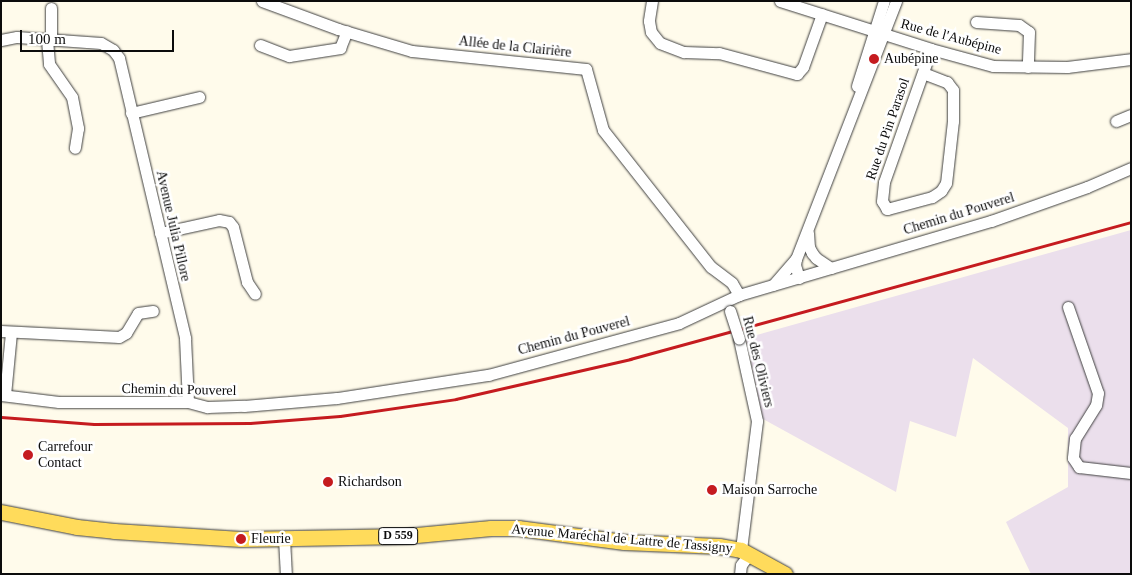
<!DOCTYPE html>
<meta charset="utf-8">
<style>
body{margin:0}
#map{position:relative;width:1132px;height:575px;overflow:hidden;background:#fffbeb;font-family:Georgia,serif}
div>[style]{position:absolute}
.industrial>*{inset:0;background:#ebdfec}
.roads{filter:drop-shadow(0 0 1px #3f3f3f) drop-shadow(0 0 1px #3f3f3f)}
.minor>*{height:11px;margin:-5.5px;padding:0 5.5px;transform-origin:5.5px;border-radius:5.5px;background:#fff}
.major>*{height:15px;margin:-7.5px;padding:0 7.5px;transform-origin:7.5px;border-radius:7.5px;background:#ffdb5b}
.rail>*{height:3px;margin:-1.5px;padding:0 1.5px;transform-origin:1.5px;border-radius:1.5px;background:#c51b1f}
.bridges{filter:drop-shadow(0 0 1px #3f3f3f) drop-shadow(0 0 1px #3f3f3f)}
.minor-bridge>*{height:11px;margin:-5.5px;padding:0 5.5px;transform-origin:5.5px;border-radius:5.5px;background:#fff}
.dots>*{width:14px;height:14px;translate:-50% -50%;box-sizing:border-box;border:2px solid #fff;border-radius:50%}
span{translate:-50% -50%;white-space:nowrap;text-align:center;line-height:1.15;-webkit-text-stroke:5px #fff;paint-order:stroke}
.shield-label span{padding:1px 4px;background:#fff;border:1px solid;border-radius:4px;-webkit-text-stroke-width:0}
.shield-label{font-size:12px;color:#0c0c0c;font-weight:700}
.street-label{font-size:14px;color:#0c0c0c}
.poi-label{font-size:14px;color:#0c0c0c}
.left{translate:0 -50%;text-align:left}
.frame{position:absolute;inset:0;border:2px solid #0c0c0c;pointer-events:none}
.scale{position:absolute;left:20px;top:30px;width:154px;height:22px;box-sizing:border-box;border:2px solid #0c0c0c;border-top:0;padding-left:6px;font-size:15px;line-height:18px;white-space:nowrap;color:#0c0c0c;-webkit-text-stroke:4px #fff;paint-order:stroke}
</style>
<div id="map">
<div class="industrial">
<i style="clip-path:polygon(1131px 230px,1131px 574px,1031px 574px,1006px 522px,1068px 487px,1068px 428px,973px 358px,956px 437px,910px 421px,896px 492px,763px 419px,746px 338px)"></i>
</div>
<div class="roads">
<div class="minor">
<i style="left:262px;top:1px;width:81px;rotate:20.2deg"></i>
<i style="left:338px;top:29px;width:77px;rotate:16.6deg"></i>
<i style="left:412px;top:51px;width:175px;rotate:5.9deg"></i>
<i style="left:586px;top:69px;width:63px;rotate:74.4deg"></i>
<i style="left:603px;top:130px;width:174px;rotate:51.8deg"></i>
<i style="left:711px;top:267px;width:26px;rotate:37deg"></i>
<i style="left:732px;top:283px;width:14px;rotate:60deg"></i>
<i style="left:652px;top:1px;width:20px;rotate:99deg"></i>
<i style="left:649px;top:21px;width:11px;rotate:80deg"></i>
<i style="left:651px;top:32px;width:14px;rotate:51deg"></i>
<i style="left:660px;top:43px;width:26px;rotate:21deg"></i>
<i style="left:684px;top:52px;width:35px;rotate:2deg"></i>
<i style="left:719px;top:53px;width:81px;rotate:15.1deg"></i>
<i style="left:797px;top:74px;width:9px;rotate:-49deg"></i>
<i style="left:803px;top:67px;width:56px;rotate:-70.3deg"></i>
<i style="left:780px;top:1px;width:158px;rotate:17.6deg"></i>
<i style="left:931px;top:49px;width:64px;rotate:15.3deg"></i>
<i style="left:993px;top:66px;width:74px;rotate:0.8deg"></i>
<i style="left:1067px;top:67px;width:64px;rotate:-7.1deg"></i>
<i style="left:976px;top:22px;width:43px;rotate:4deg"></i>
<i style="left:1019px;top:25px;width:12px;rotate:35deg"></i>
<i style="left:1029px;top:32px;width:35px;rotate:92deg"></i>
<i style="left:1px;top:40px;width:16px;rotate:-11deg"></i>
<i style="left:17px;top:37px;width:84px;rotate:4.1deg"></i>
<i style="left:101px;top:43px;width:14px;rotate:30deg"></i>
<i style="left:113px;top:50px;width:10px;rotate:53deg"></i>
<i style="left:119px;top:58px;width:288px;rotate:76.7deg"></i>
<i style="left:185px;top:338px;width:64px;rotate:87.3deg"></i>
<i style="left:47px;top:40px;width:24px;rotate:85deg"></i>
<i style="left:49px;top:64px;width:40px;rotate:55.1deg"></i>
<i style="left:72px;top:97px;width:32px;rotate:79deg"></i>
<i style="left:78px;top:128px;width:20px;rotate:99deg"></i>
<i style="left:51px;top:40px;width:32px;rotate:-90deg"></i>
<i style="left:260px;top:45px;width:31px;rotate:21deg"></i>
<i style="left:289px;top:56px;width:52px;rotate:-8.9deg"></i>
<i style="left:340px;top:48px;width:18px;rotate:-68deg"></i>
<i style="left:923px;top:73px;width:26px;rotate:21deg"></i>
<i style="left:947px;top:82px;width:10px;rotate:53deg"></i>
<i style="left:953px;top:90px;width:31px;rotate:90deg"></i>
<i style="left:953px;top:121px;width:62px;rotate:96.4deg"></i>
<i style="left:946px;top:183px;width:9px;rotate:122deg"></i>
<i style="left:941px;top:191px;width:11px;rotate:146deg"></i>
<i style="left:932px;top:197px;width:47px;rotate:165.1deg"></i>
<i style="left:887px;top:209px;width:9px;rotate:-122deg"></i>
<i style="left:882px;top:201px;width:19px;rotate:-84deg"></i>
<i style="left:884px;top:182px;width:141px;rotate:-70.5deg"></i>
<i style="left:857px;top:86px;width:89px;rotate:-72.4deg"></i>
<i style="left:131px;top:113px;width:70px;rotate:-13.2deg"></i>
<i style="left:1116px;top:121px;width:16px;rotate:-22deg"></i>
<i style="left:160px;top:233px;width:60px;rotate:-12.4deg"></i>
<i style="left:219px;top:220px;width:10px;rotate:11deg"></i>
<i style="left:229px;top:222px;width:6px;rotate:51deg"></i>
<i style="left:233px;top:227px;width:57px;rotate:75.7deg"></i>
<i style="left:247px;top:282px;width:14px;rotate:56deg"></i>
<i style="left:808px;top:233px;width:14px;rotate:86deg"></i>
<i style="left:809px;top:247px;width:7px;rotate:63deg"></i>
<i style="left:812px;top:253px;width:6px;rotate:51deg"></i>
<i style="left:816px;top:258px;width:18px;rotate:34deg"></i>
<i style="left:799px;top:278px;width:14px;rotate:-107deg"></i>
<i style="left:795px;top:265px;width:6px;rotate:-81deg"></i>
<i style="left:796px;top:259px;width:277px;rotate:-68.8deg"></i>
<i style="left:773px;top:285px;width:35px;rotate:-49deg"></i>
<i style="left:1068px;top:307px;width:91px;rotate:70.8deg"></i>
<i style="left:1098px;top:393px;width:12px;rotate:99deg"></i>
<i style="left:1096px;top:405px;width:39px;rotate:122deg"></i>
<i style="left:1075px;top:438px;width:20px;rotate:96deg"></i>
<i style="left:1073px;top:458px;width:11px;rotate:56deg"></i>
<i style="left:1079px;top:467px;width:52px;rotate:6.6deg"></i>
<i style="left:1px;top:331px;width:118px;rotate:2.9deg"></i>
<i style="left:119px;top:337px;width:8px;rotate:-30deg"></i>
<i style="left:126px;top:333px;width:23px;rotate:-59deg"></i>
<i style="left:138px;top:313px;width:15px;rotate:-8deg"></i>
<i style="left:739px;top:339px;width:84px;rotate:77.6deg"></i>
<i style="left:757px;top:421px;width:130px;rotate:97.1deg"></i>
<i style="left:1px;top:395px;width:58px;rotate:6.9deg"></i>
<i style="left:59px;top:402px;width:129px"></i>
<i style="left:188px;top:402px;width:20px;rotate:15deg"></i>
<i style="left:207px;top:407px;width:37px;rotate:-2deg"></i>
<i style="left:244px;top:406px;width:93px;rotate:-4.9deg"></i>
<i style="left:337px;top:398px;width:153px;rotate:-8.7deg"></i>
<i style="left:488px;top:375px;width:198px;rotate:-15.2deg"></i>
<i style="left:679px;top:323px;width:66px;rotate:-25deg"></i>
<i style="left:739px;top:295px;width:263px;rotate:-16.4deg"></i>
<i style="left:991px;top:221px;width:102px;rotate:-19.5deg"></i>
<i style="left:1087px;top:187px;width:48px;rotate:-23.4deg"></i>
<i style="left:5px;top:395px;width:62px;rotate:-84.5deg"></i>
<i style="left:284px;top:538px;width:36px;rotate:87deg"></i>
<i style="left:740px;top:574px;width:9px;rotate:-84deg"></i>
<i style="left:741px;top:565px;width:14px;rotate:-54deg"></i>
</div>
<div class="major">
<i style="left:1px;top:512px;width:77px;rotate:11.2deg"></i>
<i style="left:77px;top:527px;width:37px;rotate:6deg"></i>
<i style="left:114px;top:531px;width:127px;rotate:3.6deg"></i>
<i style="left:241px;top:539px;width:165px;rotate:-1deg"></i>
<i style="left:406px;top:536px;width:85px;rotate:-5.4deg"></i>
<i style="left:491px;top:528px;width:27px"></i>
<i style="left:518px;top:528px;width:107px;rotate:7.5deg"></i>
<i style="left:624px;top:542px;width:95px;rotate:2.4deg"></i>
<i style="left:719px;top:546px;width:22px;rotate:10deg"></i>
<i style="left:741px;top:550px;width:50px;rotate:28.6deg"></i>
</div>
</div>
<div class="rail">
<i style="left:1px;top:417px;width:93px;rotate:4.3deg"></i>
<i style="left:94px;top:424px;width:156px;rotate:-0.4deg"></i>
<i style="left:250px;top:423px;width:90px;rotate:-4.4deg"></i>
<i style="left:340px;top:416px;width:117px;rotate:-8.3deg"></i>
<i style="left:456px;top:399px;width:179px;rotate:-12.9deg"></i>
<i style="left:630px;top:359px;width:519px;rotate:-15.29deg"></i>
</div>
<div class="bridges">
<div class="minor-bridge">
<i style="left:730px;top:311px;width:29px;rotate:72deg"></i>
</div>
</div>
<div class="dots">
<i style="left:874px;top:59px;background:#c51b1f"></i>
<i style="left:28px;top:455px;background:#c51b1f"></i>
<i style="left:328px;top:482px;background:#c51b1f"></i>
<i style="left:712px;top:490px;background:#c51b1f"></i>
<i style="left:241px;top:539px;background:#c51b1f"></i>
</div>
<div class="shield-label">
<span style="left:398px;top:536px">D 559</span>
</div>
<div class="street-label">
<span style="left:951px;top:37px;rotate:15deg">Rue de l'Aubépine</span>
<span style="left:515px;top:47px;rotate:6deg">Allée de la Clairière</span>
<span style="left:888px;top:129px;rotate:-71deg">Rue du Pin Parasol</span>
<span style="left:959px;top:214px;rotate:-17deg">Chemin du Pouverel</span>
<span style="left:173px;top:226px;rotate:77deg">Avenue Julia Pillore</span>
<span style="left:574px;top:336px;rotate:-15deg">Chemin du Pouverel</span>
<span style="left:758px;top:362px;rotate:76deg">Rue des Oliviers</span>
<span style="left:179px;top:390px;rotate:1deg">Chemin du Pouverel</span>
<span style="left:622px;top:539px;rotate:5deg">Avenue Maréchal de Lattre de Tassigny</span>
</div>
<div class="poi-label">
<span class="left" style="left:884px;top:59px">Aubépine</span>
<span class="left" style="left:38px;top:455px">Carrefour<br>Contact</span>
<span class="left" style="left:338px;top:482px">Richardson</span>
<span class="left" style="left:722px;top:490px">Maison Sarroche</span>
<span class="left" style="left:251px;top:539px">Fleurie</span>
</div>
<div class="frame"></div>
<div class="scale">100 m</div>
</div>
